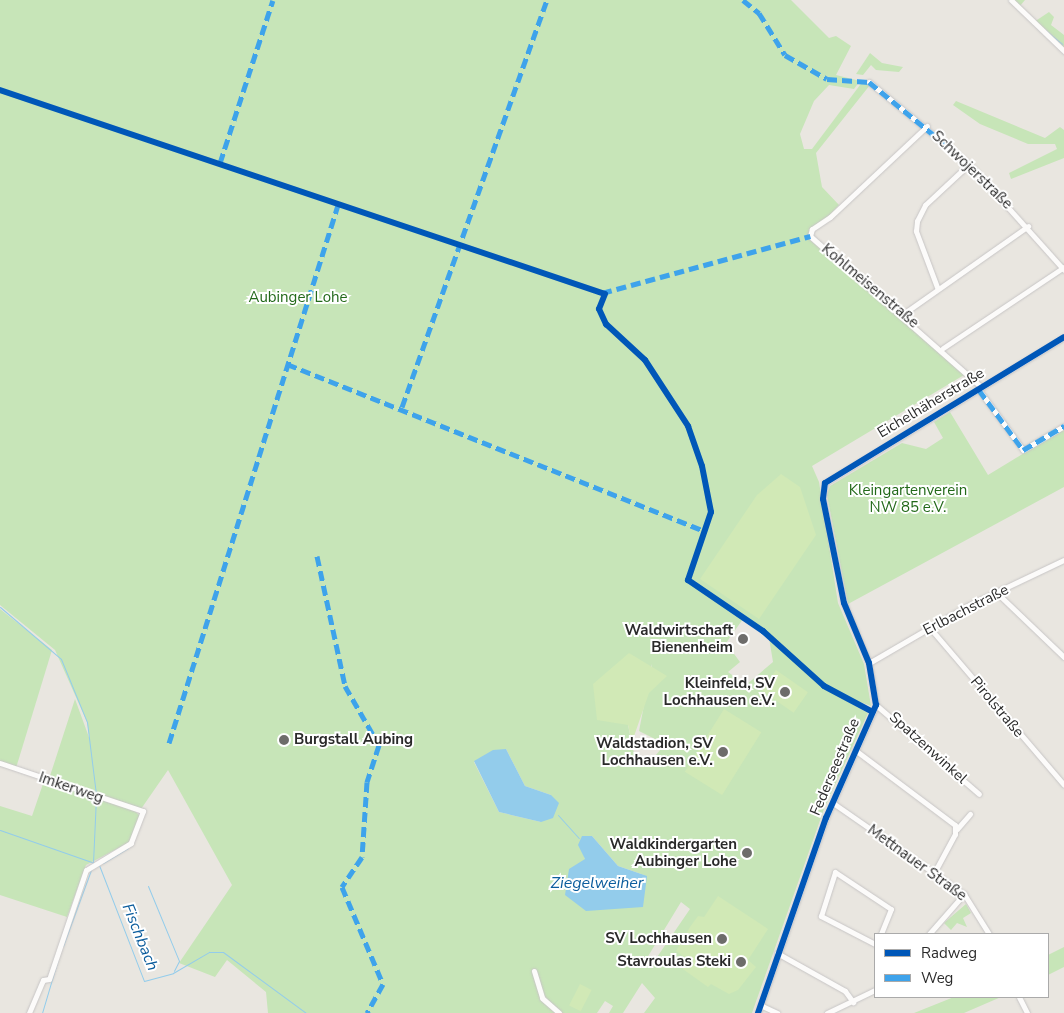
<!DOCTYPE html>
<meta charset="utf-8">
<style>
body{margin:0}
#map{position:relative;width:1064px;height:1013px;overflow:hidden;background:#e9e6e0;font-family:"Nunito Sans",sans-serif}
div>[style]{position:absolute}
.green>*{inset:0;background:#c7e5b8}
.pitch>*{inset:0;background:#d1e9b6;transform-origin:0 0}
.water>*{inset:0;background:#93cceb}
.stream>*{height:1px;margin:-0.5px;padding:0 0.5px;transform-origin:0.5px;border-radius:0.5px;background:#93cceb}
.roads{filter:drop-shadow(0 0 1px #c7c5c5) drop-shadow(0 0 1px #c7c5c5)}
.minor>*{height:5px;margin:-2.5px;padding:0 2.5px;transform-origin:2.5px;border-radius:2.5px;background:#fcfbfa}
.quiet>*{height:5px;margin-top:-2.5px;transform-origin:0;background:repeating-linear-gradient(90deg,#3ea3eb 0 10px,transparent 0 15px)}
.cycleway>*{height:6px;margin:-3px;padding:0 3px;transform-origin:3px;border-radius:3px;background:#0057b8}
.dots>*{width:14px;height:14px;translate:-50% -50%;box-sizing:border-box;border:2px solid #fff;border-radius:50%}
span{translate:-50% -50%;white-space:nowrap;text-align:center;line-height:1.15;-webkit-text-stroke:4px #fff;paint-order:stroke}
.street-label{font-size:15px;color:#2a2a2a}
.park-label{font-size:15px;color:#226919}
.poi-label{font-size:15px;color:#2a2a2a;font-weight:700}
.right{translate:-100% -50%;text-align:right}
.left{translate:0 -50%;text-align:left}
.water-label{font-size:16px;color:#0c5d9d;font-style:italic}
.legend{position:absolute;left:874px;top:933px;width:175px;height:65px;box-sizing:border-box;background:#fff;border:1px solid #aaa;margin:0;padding:6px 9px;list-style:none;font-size:15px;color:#2a2a2a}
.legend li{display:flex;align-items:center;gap:10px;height:25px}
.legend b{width:25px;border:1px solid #aaa}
</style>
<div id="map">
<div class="green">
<i style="clip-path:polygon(evenodd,0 0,791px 0,829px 38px,836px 36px,851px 46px,836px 75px,860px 81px,854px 89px,829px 85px,814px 101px,800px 134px,804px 149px,812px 149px,863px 81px,870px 85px,816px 153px,822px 187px,839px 205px,808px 238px,964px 375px,812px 466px,819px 482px,838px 603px,864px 664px,871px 706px,829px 691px,868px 713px,824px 809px,752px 1013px,644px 1013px,655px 998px,642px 983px,623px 1013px,609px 1013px,613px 1006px,605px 1001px,597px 1013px,268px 1013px,266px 992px,227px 960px,215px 977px,179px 963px,232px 885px,168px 770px,141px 809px,49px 779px,75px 699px,90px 740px,87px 722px,55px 650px,0 605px,0 0,743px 619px,768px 632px,773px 662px,746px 685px,728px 672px,740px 662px,726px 643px,743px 619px,0 0,652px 664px,639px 731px,665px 744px,646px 767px,636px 763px,628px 725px,652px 664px,0 0,506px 749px,525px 786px,551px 795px,541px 822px,499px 812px,474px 762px,506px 749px,0 0,592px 836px,618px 866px,647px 876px,585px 859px,582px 851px,592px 836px,0 0,681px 902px,690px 909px,653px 963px,647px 958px,681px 902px)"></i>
<i style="clip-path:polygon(1009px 0,1025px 0,1019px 7px,1034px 22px,1049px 12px,1054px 17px,1051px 25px,1064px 35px,1064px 54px)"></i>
<i style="clip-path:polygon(870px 53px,882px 63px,903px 67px,899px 72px,876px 70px,871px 65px,863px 75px,856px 74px)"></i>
<i style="clip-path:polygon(956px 101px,1045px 138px,1060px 127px,1064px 130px,1064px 158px,1011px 179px,1009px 173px,1057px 149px,1055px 144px,1028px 144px,980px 124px,953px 105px)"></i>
<i style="clip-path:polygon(950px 412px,988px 475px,1064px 429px,1064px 487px,848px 604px,827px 495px,830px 486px,902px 443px,926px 449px,943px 438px,934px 422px)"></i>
<i style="clip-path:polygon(0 609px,52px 650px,16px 768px,0 762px)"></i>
<i style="clip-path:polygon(44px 781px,133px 809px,140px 816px,130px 842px,86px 865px,67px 917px,0 895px,0 806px,32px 816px)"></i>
<i style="clip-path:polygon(966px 904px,971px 913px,963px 918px,967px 927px,957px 923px,951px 930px,944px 923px)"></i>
<i style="clip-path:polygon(1064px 947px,1064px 967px,1048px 975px,1048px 955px)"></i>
<i style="clip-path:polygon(954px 997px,1001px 997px,964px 1013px,914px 1013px)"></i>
</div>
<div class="pitch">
<i style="clip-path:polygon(781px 474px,800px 487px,816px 535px,759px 619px,700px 579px,757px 495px)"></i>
<i style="clip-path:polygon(629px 653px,667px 676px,649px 693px,632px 742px,628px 725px,597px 720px,593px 684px)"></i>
<i style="left:776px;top:670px;width:39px;height:25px;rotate:35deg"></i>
<i style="left:724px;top:709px;width:44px;height:74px;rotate:32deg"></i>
<i style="clip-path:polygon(718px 896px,768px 929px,748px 960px,756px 967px,738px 990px,729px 994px,711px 984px,708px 987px,680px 967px,686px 958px,676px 951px,690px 927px,698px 916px,704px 917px)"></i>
<i style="left:580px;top:984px;width:13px;height:24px;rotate:27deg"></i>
</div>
<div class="water">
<i style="clip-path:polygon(506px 749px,525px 786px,551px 795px,559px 803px,553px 818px,541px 822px,499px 812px,474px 761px,493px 750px)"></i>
<i style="clip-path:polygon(582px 836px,592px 836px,618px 866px,647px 876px,643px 907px,586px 911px,565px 895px,569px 869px,585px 859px,578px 845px)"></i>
</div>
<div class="stream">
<i style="left:1045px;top:30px;width:22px;rotate:39deg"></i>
<i style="left:0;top:607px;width:80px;rotate:40.4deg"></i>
<i style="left:61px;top:659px;width:68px;rotate:67.6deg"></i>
<i style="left:87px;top:722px;width:73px;rotate:82.9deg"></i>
<i style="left:558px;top:815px;width:31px;rotate:48deg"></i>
<i style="left:0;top:830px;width:100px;rotate:19.3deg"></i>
<i style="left:93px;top:863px;width:65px;rotate:-87.4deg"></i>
<i style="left:103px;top:863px;width:29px;rotate:-31deg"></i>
<i style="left:99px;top:865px;width:124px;rotate:68.8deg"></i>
<i style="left:144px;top:981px;width:30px;rotate:-15deg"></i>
<i style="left:173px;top:973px;width:42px;rotate:-30.3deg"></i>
<i style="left:209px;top:952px;width:14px"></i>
<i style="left:223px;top:952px;width:103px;rotate:36.3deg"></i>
<i style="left:148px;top:886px;width:81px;rotate:67.5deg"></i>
<i style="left:179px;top:961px;width:11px;rotate:117deg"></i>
<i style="left:63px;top:946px;width:81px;rotate:-69.8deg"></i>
<i style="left:42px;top:1013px;width:56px;rotate:-73.5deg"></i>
</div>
<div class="roads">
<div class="minor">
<i style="left:1011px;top:0;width:74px;rotate:43.9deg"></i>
<i style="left:869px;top:82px;width:129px;rotate:39.4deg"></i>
<i style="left:969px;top:164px;width:142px;rotate:48.1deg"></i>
<i style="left:927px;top:126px;width:133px;rotate:136.8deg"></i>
<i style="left:830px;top:217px;width:22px;rotate:146deg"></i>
<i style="left:812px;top:229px;width:7px;rotate:106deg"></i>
<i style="left:810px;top:236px;width:228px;rotate:41.4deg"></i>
<i style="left:937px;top:287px;width:60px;rotate:-110.6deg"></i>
<i style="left:916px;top:231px;width:10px;rotate:-84deg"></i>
<i style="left:917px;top:221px;width:18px;rotate:-63deg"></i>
<i style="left:925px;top:205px;width:60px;rotate:-43deg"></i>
<i style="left:903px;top:314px;width:153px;rotate:-35.1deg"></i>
<i style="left:943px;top:348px;width:146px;rotate:-33.8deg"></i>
<i style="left:979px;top:390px;width:74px;rotate:53.7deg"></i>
<i style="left:1023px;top:450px;width:48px;rotate:-30.3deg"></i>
<i style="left:998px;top:594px;width:91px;rotate:43.7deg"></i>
<i style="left:930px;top:628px;width:206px;rotate:49.5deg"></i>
<i style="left:869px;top:663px;width:113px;rotate:-30.2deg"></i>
<i style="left:967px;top:606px;width:107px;rotate:-25.4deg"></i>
<i style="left:876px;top:705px;width:136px;rotate:40.8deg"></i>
<i style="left:855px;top:750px;width:125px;rotate:36.9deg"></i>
<i style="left:955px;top:825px;width:9px;rotate:90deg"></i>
<i style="left:955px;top:834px;width:44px;rotate:118.3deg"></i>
<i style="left:0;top:763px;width:151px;rotate:18.6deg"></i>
<i style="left:143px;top:811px;width:34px;rotate:111deg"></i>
<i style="left:131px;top:843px;width:52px;rotate:149deg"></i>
<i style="left:86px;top:870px;width:115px;rotate:108.7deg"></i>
<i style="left:49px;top:979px;width:6px;rotate:171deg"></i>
<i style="left:43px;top:980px;width:36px;rotate:113deg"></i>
<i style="left:833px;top:803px;width:160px;rotate:34.8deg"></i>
<i style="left:964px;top:894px;width:47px;rotate:58deg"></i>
<i style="left:957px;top:829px;width:20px;rotate:-49deg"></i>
<i style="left:929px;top:934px;width:53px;rotate:-48.8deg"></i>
<i style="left:875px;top:944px;width:61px;rotate:-152.6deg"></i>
<i style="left:821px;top:916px;width:46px;rotate:-72.3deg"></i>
<i style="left:835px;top:872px;width:67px;rotate:33.5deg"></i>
<i style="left:891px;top:909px;width:27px;rotate:112deg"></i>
<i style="left:777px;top:953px;width:78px;rotate:29.2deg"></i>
<i style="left:845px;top:991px;width:14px;rotate:54deg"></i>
<i style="left:534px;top:971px;width:28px;rotate:73deg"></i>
<i style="left:542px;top:998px;width:23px;rotate:41deg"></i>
<i style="left:1019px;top:997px;width:18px;rotate:63deg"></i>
<i style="left:760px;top:1005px;width:19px;rotate:25deg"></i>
<i style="left:758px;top:1013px;width:207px;rotate:-70.8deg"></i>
<i style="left:826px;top:818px;width:124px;rotate:-66.1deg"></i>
<i style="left:876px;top:705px;width:43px;rotate:-99.5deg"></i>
<i style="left:869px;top:663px;width:65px;rotate:-112.6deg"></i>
<i style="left:844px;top:603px;width:106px;rotate:-101.4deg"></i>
<i style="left:823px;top:499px;width:16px;rotate:-83deg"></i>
<i style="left:825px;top:483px;width:280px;rotate:-31.4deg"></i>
<i style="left:827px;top:1013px;width:53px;rotate:-25.6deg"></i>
</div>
</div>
<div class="quiet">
<i style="left:743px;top:0;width:21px;rotate:39deg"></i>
<i style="left:759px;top:13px;width:49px;rotate:58.2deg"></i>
<i style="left:785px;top:55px;width:48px;rotate:29.7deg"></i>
<i style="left:827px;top:79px;width:42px;rotate:4.1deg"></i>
<i style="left:869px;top:82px;width:120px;rotate:39.3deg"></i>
<i style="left:220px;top:163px;width:171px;rotate:-72deg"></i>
<i style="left:602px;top:293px;width:216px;rotate:-15.3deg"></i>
<i style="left:287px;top:364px;width:452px;rotate:21.8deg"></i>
<i style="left:979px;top:390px;width:74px;rotate:53.7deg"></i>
<i style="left:1023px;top:450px;width:48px;rotate:-30.3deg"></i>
<i style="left:402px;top:407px;width:432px;rotate:-70.4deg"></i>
<i style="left:317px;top:556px;width:133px;rotate:77.8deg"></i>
<i style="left:345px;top:686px;width:68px;rotate:60deg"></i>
<i style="left:379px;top:745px;width:39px;rotate:108deg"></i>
<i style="left:367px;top:782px;width:75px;rotate:93.8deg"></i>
<i style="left:362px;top:857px;width:36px;rotate:124deg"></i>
<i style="left:342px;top:887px;width:105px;rotate:67.1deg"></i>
<i style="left:383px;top:984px;width:33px;rotate:119deg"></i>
<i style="left:169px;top:743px;width:567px;rotate:-72.56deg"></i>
</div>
<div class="cycleway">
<i style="left:0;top:90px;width:638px;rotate:18.63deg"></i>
<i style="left:605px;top:294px;width:16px;rotate:112deg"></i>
<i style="left:599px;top:309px;width:17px;rotate:65deg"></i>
<i style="left:606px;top:324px;width:53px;rotate:42.7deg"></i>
<i style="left:645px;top:360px;width:79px;rotate:56.9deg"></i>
<i style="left:688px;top:426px;width:42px;rotate:70.7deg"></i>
<i style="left:702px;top:466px;width:47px;rotate:78.9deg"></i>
<i style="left:711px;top:512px;width:72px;rotate:108.7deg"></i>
<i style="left:688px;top:580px;width:91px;rotate:34.2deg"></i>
<i style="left:763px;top:631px;width:82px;rotate:42deg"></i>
<i style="left:824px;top:686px;width:55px;rotate:28deg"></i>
<i style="left:758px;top:1013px;width:207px;rotate:-70.8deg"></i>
<i style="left:826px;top:818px;width:124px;rotate:-66.1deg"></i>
<i style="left:876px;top:705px;width:43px;rotate:-99.5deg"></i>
<i style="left:869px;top:663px;width:65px;rotate:-112.6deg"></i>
<i style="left:844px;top:603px;width:106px;rotate:-101.4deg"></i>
<i style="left:823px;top:499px;width:16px;rotate:-83deg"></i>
<i style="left:825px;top:483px;width:280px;rotate:-31.4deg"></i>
</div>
<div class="dots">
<i style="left:743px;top:639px;background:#6d6c6a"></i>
<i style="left:785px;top:692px;background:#6d6c6a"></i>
<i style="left:284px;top:740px;background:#6d6c6a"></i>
<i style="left:723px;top:752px;background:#6d6c6a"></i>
<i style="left:747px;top:853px;background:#6d6c6a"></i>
<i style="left:722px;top:939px;background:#6d6c6a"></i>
<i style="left:741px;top:962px;background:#6d6c6a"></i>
</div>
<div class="street-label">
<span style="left:972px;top:170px;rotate:44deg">Schwojerstraße</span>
<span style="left:870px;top:286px;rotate:40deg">Kohlmeisenstraße</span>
<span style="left:931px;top:403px;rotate:-31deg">Eichelhäherstraße</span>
<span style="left:966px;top:610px;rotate:-27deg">Erlbachstraße</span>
<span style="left:997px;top:707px;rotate:50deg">Pirolstraße</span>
<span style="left:928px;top:748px;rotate:42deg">Spatzenwinkel</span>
<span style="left:835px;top:767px;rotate:-67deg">Federseestraße</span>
<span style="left:71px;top:788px;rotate:19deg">Imkerweg</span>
<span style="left:917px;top:863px;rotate:36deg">Mettnauer Straße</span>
</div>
<div class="park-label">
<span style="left:298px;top:298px">Aubinger Lohe</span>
<span style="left:908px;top:499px">Kleingartenverein<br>NW 85 e.V.</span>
</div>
<div class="poi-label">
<span class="right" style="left:733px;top:639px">Waldwirtschaft<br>Bienenheim</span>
<span class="right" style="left:775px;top:692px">Kleinfeld, SV<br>Lochhausen e.V.</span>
<span class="left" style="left:294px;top:740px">Burgstall Aubing</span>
<span class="right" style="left:713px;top:752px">Waldstadion, SV<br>Lochhausen e.V.</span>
<span class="right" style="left:737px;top:853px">Waldkindergarten<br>Aubinger Lohe</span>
<span class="right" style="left:712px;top:939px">SV Lochhausen</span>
<span class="right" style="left:731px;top:962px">Stavroulas Steki</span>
</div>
<div class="water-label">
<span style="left:597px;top:883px">Ziegelweiher</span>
<span style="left:140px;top:937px;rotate:68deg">Fischbach</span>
</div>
<ul class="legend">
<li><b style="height:6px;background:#0057b8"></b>Radweg</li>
<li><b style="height:6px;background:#3ea3eb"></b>Weg</li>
</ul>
</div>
